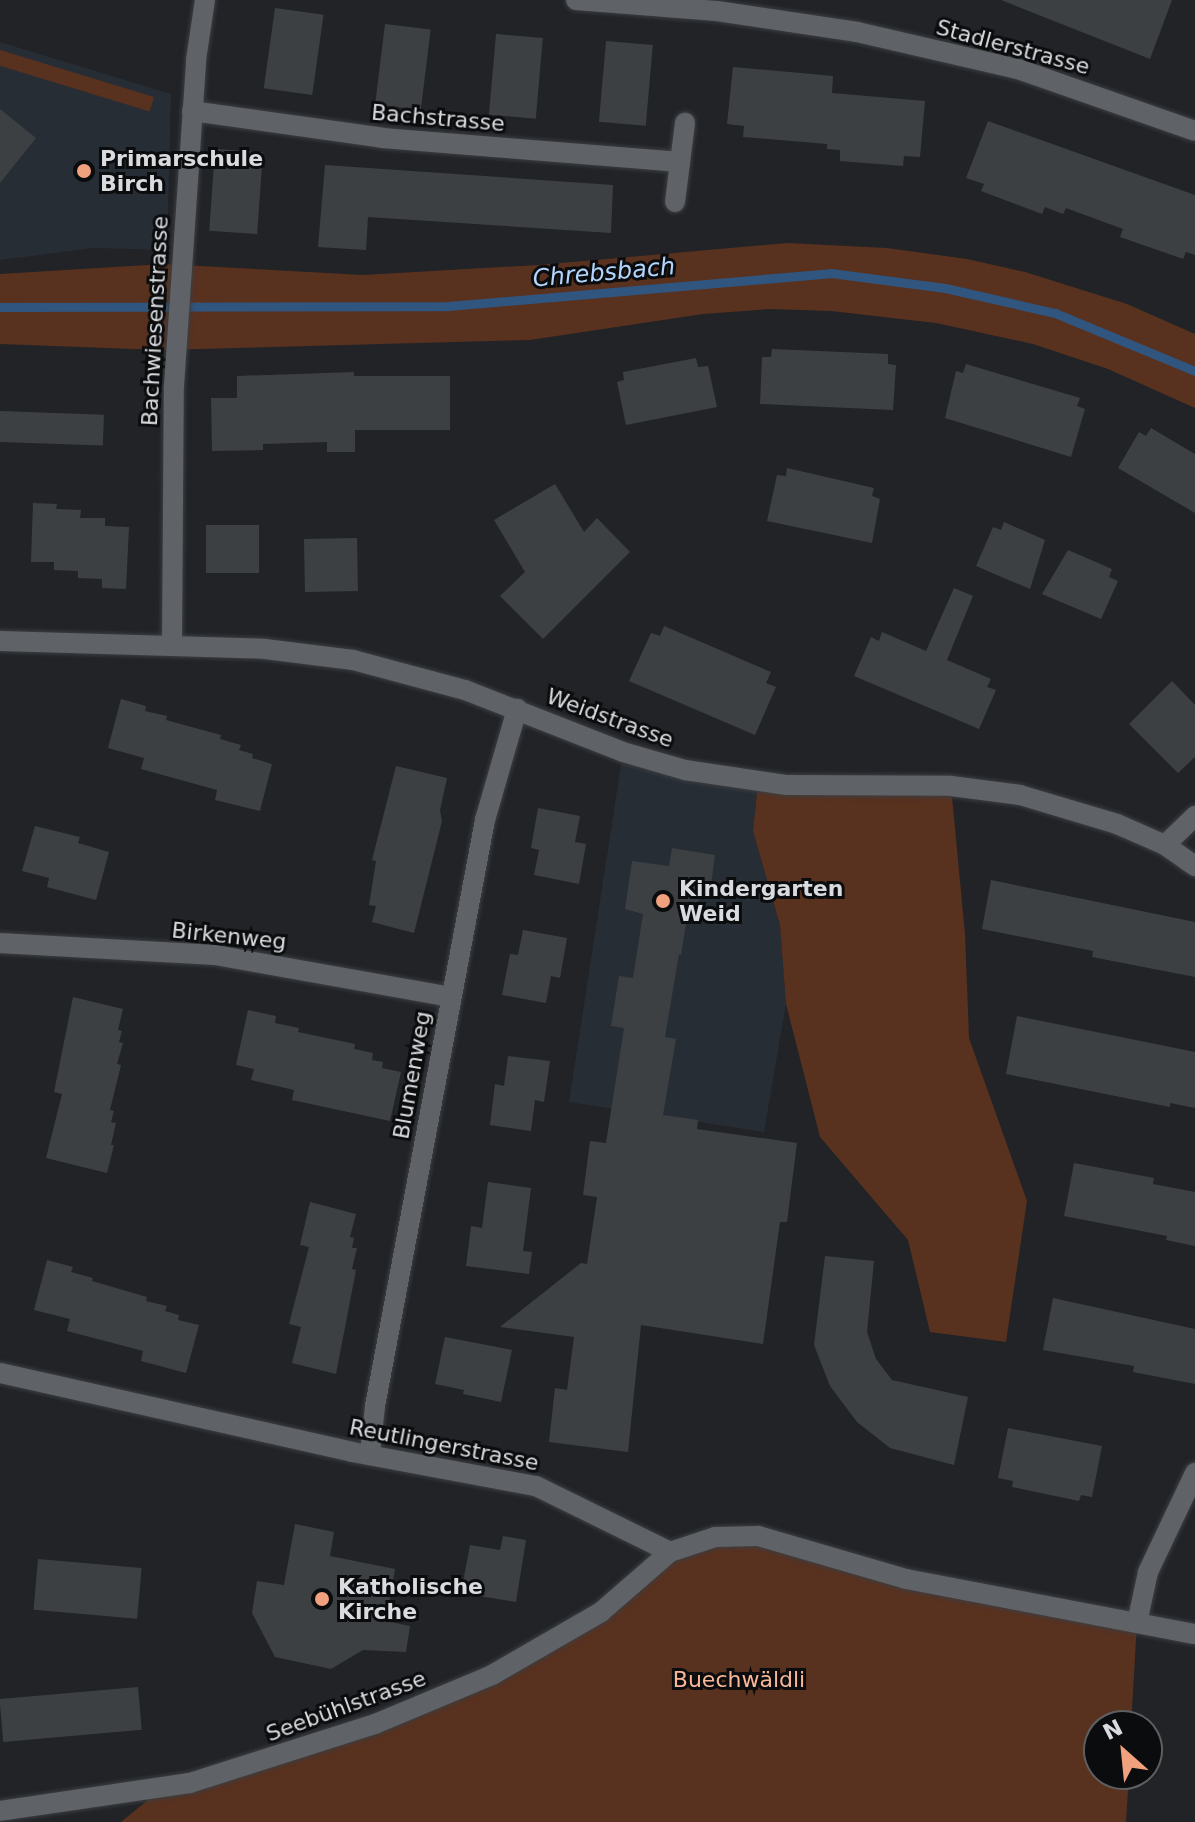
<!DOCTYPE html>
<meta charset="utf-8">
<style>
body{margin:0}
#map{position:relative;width:1195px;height:1822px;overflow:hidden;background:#212327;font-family:"DejaVu Sans",sans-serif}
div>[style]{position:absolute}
.built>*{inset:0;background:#272d35}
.green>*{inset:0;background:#59311f;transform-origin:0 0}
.stream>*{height:9px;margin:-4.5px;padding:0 4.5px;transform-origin:4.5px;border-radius:4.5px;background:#30557f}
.building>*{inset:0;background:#3d4043;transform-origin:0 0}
.roads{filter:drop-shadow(0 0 2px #3c3e41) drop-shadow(0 0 2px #3c3e41)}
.minor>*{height:20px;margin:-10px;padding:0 10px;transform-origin:10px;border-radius:10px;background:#5f6367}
.dots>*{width:22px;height:22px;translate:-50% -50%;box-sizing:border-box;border:4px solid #0b0c0e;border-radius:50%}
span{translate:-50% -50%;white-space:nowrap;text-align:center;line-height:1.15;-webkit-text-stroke:6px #0b0c0e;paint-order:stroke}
.street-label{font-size:22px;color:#d9dbde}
.poi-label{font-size:22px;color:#d9dbde;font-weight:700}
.left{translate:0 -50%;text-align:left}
.park-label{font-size:22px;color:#f9b698}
.water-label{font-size:24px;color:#b2d5fd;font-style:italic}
.north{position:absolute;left:1083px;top:1710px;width:80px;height:80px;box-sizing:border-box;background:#0b0c0e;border:2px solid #5d5f61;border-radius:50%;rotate:333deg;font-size:22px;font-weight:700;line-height:32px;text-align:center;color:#d9dbde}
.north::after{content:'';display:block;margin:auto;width:28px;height:36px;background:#f1a17d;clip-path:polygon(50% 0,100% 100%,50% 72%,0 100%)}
</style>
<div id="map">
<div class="built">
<i style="clip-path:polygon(0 42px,171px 94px,167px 250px,94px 248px,0 260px)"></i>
<i style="clip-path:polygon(623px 752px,758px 783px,753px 831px,780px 925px,786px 1004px,764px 1132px,569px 1102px)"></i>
</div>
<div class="green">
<i style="left:0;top:50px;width:161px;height:15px;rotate:17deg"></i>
<i style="clip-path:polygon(788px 243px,887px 248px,967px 259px,1025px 272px,1127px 304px,1195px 334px,1195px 408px,1108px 369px,1033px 344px,936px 323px,831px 311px,770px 309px,703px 314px,530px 340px,160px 350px,0 344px,0 274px,164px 264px,363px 275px,538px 265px)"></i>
<i style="clip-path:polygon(758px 783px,951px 786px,965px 934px,969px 1038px,1027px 1201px,1006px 1342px,930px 1332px,908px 1240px,820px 1137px,786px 1004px,780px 925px,753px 831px)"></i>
<i style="clip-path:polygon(715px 1538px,1137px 1623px,1131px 1726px,1099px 1726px,1099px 1774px,1129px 1774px,1126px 1822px,121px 1822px,160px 1790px,375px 1724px,601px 1612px,670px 1552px)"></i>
</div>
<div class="stream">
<i style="left:0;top:307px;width:448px;rotate:-0.1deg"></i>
<i style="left:448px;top:306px;width:384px;rotate:-4.9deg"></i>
<i style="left:831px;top:273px;width:115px;rotate:7.5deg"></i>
<i style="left:945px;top:288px;width:113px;rotate:12.8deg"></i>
<i style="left:1055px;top:313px;width:152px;rotate:22.5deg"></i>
</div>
<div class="building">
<i style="clip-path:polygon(1001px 0,1172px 0,1150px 59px)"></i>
<i style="left:275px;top:8px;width:49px;height:81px;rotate:8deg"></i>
<i style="left:385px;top:24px;width:46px;height:81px;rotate:7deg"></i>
<i style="left:496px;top:34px;width:47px;height:81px;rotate:5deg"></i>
<i style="left:606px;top:41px;width:47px;height:81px;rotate:5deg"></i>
<i style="clip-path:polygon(733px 67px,833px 76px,832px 93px,925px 101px,920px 157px,904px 156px,903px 166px,840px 161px,840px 150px,827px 149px,827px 144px,743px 137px,744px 126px,727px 124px)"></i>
<i style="clip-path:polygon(0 109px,36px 138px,0 183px)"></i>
<i style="clip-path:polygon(988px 121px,1195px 195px,1195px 255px,1186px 252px,1183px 259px,1120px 237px,1123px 229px,1066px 208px,1063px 214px,1045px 207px,1042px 214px,981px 191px,984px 184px,966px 178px)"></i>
<i style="left:215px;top:149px;width:48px;height:82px;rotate:4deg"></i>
<i style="clip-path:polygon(325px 165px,613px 185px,611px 233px,368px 217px,366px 250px,318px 247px)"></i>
<i style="clip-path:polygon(772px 349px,888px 354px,888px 364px,896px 365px,893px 410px,760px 404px,762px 357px,771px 357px)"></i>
<i style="clip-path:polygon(696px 358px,698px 367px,708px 366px,717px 407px,626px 425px,617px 382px,624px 380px,623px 372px)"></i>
<i style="clip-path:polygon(966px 364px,1080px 398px,1077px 406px,1085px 409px,1071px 457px,945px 418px,956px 371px,963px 373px)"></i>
<i style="clip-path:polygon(354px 372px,354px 376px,450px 376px,450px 430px,355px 430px,355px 452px,327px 452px,327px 442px,263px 444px,263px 450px,212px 451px,211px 398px,237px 398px,237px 376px)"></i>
<i style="left:0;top:411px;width:104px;height:31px;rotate:2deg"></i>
<i style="clip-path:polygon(1151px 428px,1195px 454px,1195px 513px,1118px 468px,1139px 432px,1146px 436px)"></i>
<i style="clip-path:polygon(787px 468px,874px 488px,872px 496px,880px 499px,872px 543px,767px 521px,777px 475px,786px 476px)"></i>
<i style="clip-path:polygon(555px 484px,584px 532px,597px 518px,630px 552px,543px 639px,500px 596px,525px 572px,494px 520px)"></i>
<i style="clip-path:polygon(33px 503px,57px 504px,56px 509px,81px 510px,80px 518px,105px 518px,105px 526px,129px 527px,126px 589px,102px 588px,102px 579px,78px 578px,78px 571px,54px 570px,54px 562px,31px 562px)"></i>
<i style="clip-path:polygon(1004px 522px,1045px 540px,1030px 589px,976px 566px,993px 527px,1001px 530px)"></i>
<i style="left:206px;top:525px;width:53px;height:48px"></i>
<i style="left:357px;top:538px;width:53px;height:53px;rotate:89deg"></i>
<i style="clip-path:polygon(1068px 550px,1112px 569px,1109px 577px,1118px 581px,1101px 619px,1042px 594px)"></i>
<i style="clip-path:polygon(954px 588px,973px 596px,947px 660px,991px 679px,987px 687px,996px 690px,979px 729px,854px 676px,871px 637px,879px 641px,882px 632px,926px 651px)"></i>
<i style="clip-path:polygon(664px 626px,771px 672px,766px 683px,776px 687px,755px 735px,629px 681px,651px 633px,660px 636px)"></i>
<i style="clip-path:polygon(1172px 681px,1195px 705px,1195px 757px,1178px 773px,1129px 724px)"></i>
<i style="clip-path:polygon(121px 699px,146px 706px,145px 711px,167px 716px,166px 720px,221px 735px,220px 739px,241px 745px,239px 750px,253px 754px,252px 758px,272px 764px,260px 811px,215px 800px,217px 790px,141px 769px,144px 758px,108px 748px)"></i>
<i style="clip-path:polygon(396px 766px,447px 778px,440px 810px,442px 821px,414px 933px,372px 922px,376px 906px,369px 905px,376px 861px,372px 860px)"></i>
<i style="clip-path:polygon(538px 808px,580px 816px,575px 842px,586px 844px,579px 884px,534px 875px,539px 850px,531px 848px)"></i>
<i style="clip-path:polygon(35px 826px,80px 837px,78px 843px,109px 852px,96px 900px,47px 887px,49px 878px,22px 871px)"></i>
<i style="clip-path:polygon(672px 848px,715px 855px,710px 893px,700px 892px,696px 919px,687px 918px,681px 955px,679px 954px,665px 1037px,676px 1039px,663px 1115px,698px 1120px,697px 1129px,797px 1143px,787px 1222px,780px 1222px,763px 1344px,641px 1325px,628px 1452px,549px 1442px,555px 1388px,567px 1390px,574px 1337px,500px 1327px,581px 1263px,587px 1264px,597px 1197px,583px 1195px,590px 1141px,606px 1143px,624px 1028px,611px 1026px,619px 976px,633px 978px,643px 914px,625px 909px,632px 861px,669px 866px)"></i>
<i style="clip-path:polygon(991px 880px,1195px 922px,1195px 977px,1092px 957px,1093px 951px,982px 929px)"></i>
<i style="clip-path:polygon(523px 930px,567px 938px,560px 978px,551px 976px,546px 1003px,502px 995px,510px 954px,518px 955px)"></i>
<i style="clip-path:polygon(73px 997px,123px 1009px,118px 1030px,122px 1031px,119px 1042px,123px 1043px,117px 1064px,121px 1065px,110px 1110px,114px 1111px,111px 1122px,116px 1123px,111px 1145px,114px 1145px,107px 1173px,46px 1158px,62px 1094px,54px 1092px)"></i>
<i style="clip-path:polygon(248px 1010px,276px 1016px,275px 1023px,299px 1028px,298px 1032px,355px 1044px,354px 1049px,373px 1053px,372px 1060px,383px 1062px,382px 1068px,401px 1072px,390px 1121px,292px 1100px,294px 1090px,251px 1080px,254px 1069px,236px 1065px)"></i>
<i style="clip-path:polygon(1017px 1016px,1195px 1052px,1195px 1108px,1170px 1103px,1170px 1107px,1006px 1074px)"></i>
<i style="clip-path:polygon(508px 1056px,550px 1061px,544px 1102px,535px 1100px,531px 1131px,490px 1125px,495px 1084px,504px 1086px)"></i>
<i style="clip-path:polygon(1074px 1163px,1154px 1178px,1153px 1184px,1195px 1192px,1195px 1246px,1166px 1240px,1167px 1236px,1064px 1216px)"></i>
<i style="clip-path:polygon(488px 1182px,531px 1188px,523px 1251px,532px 1252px,529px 1274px,466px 1266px,471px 1226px,482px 1228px)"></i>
<i style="clip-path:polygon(310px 1202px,356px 1214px,350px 1237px,354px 1238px,352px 1248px,357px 1248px,352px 1269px,356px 1270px,336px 1374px,292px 1363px,301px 1327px,289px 1324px,309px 1247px,300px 1245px)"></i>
<i style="clip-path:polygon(825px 1256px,874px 1261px,867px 1332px,876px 1359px,892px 1380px,968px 1397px,954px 1465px,890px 1448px,857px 1422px,830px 1386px,814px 1345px)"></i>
<i style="clip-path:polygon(47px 1260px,73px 1267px,71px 1272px,93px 1278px,92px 1281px,147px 1297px,146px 1301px,167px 1306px,165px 1311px,179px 1315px,178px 1320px,199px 1325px,186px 1373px,141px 1361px,143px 1351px,67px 1331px,70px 1319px,34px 1310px)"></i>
<i style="clip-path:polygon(1053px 1298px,1195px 1329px,1195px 1384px,1133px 1372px,1134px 1366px,1043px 1350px)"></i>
<i style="clip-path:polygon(445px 1337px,512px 1350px,501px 1402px,463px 1394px,464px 1390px,435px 1384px)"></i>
<i style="clip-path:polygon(1008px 1428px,1102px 1446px,1092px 1497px,1081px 1495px,1079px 1501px,1012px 1487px,1013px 1481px,998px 1478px)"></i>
<i style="clip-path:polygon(295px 1524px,334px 1532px,330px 1556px,395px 1569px,386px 1621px,410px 1626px,406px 1652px,363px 1650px,331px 1669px,275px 1657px,252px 1613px,257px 1581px,284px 1585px)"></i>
<i style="clip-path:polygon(503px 1536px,526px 1540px,516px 1602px,461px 1593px,470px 1545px,500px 1550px)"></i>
<i style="left:38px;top:1559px;width:104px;height:51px;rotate:5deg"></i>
<i style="left:138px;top:1687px;width:43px;height:139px;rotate:85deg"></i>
</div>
<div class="roads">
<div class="minor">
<i style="left:576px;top:0;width:141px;rotate:4.5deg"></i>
<i style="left:717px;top:11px;width:142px;rotate:8.5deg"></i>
<i style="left:857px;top:32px;width:168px;rotate:13deg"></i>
<i style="left:1021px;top:70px;width:184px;rotate:19.3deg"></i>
<i style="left:192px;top:111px;width:193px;rotate:8deg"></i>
<i style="left:383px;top:138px;width:298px;rotate:4.6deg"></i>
<i style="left:675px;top:202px;width:80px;rotate:-82.8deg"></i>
<i style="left:0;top:641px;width:265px;rotate:1.7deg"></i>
<i style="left:265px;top:649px;width:89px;rotate:7.1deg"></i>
<i style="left:353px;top:660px;width:116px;rotate:15deg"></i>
<i style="left:465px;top:690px;width:170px;rotate:21.4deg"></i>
<i style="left:623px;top:752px;width:65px;rotate:16.2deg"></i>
<i style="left:685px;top:770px;width:103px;rotate:8.4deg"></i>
<i style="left:787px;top:785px;width:164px;rotate:0.3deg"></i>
<i style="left:951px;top:786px;width:70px;rotate:7.4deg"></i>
<i style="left:1020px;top:795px;width:101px;rotate:16.6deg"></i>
<i style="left:1117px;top:824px;width:52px;rotate:23.6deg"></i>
<i style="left:1165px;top:845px;width:37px;rotate:35deg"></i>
<i style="left:172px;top:646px;width:260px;rotate:-89.6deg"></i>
<i style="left:174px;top:386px;width:327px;rotate:-86.1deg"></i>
<i style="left:196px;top:60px;width:61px;rotate:-81.5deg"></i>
<i style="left:1165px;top:845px;width:42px;rotate:-44deg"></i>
<i style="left:0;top:943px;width:215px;rotate:3.2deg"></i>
<i style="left:215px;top:955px;width:239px;rotate:10.1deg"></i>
<i style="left:0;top:1373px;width:361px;rotate:12.6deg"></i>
<i style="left:352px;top:1452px;width:187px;rotate:10.5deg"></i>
<i style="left:536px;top:1486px;width:149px;rotate:26.2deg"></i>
<i style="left:670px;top:1552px;width:47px;rotate:-18.4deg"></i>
<i style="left:715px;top:1537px;width:43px;rotate:-1.3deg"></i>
<i style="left:758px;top:1536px;width:154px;rotate:16.2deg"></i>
<i style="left:906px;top:1579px;width:294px;rotate:10.8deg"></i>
<i style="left:370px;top:1453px;width:47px;rotate:-83.9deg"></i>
<i style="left:375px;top:1406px;width:596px;rotate:-79.37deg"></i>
<i style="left:485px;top:820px;width:116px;rotate:-73.9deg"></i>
<i style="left:1137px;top:1623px;width:52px;rotate:-77.8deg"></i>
<i style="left:1148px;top:1572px;width:110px;rotate:-64.6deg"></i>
<i style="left:0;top:1811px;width:192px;rotate:-8.4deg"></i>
<i style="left:190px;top:1783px;width:194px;rotate:-17.7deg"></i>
<i style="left:375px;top:1724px;width:127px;rotate:-22.7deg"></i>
<i style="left:492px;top:1675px;width:126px;rotate:-30deg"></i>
<i style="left:601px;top:1612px;width:91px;rotate:-41deg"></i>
</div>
</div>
<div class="dots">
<i style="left:84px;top:171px;background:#f1a17d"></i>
<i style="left:663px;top:901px;background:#f1a17d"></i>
<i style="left:322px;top:1599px;background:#f1a17d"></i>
</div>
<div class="street-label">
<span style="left:1013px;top:47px;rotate:15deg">Stadlerstrasse</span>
<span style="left:438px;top:118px;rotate:5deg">Bachstrasse</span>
<span style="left:155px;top:321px;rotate:-87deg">Bachwiesenstrasse</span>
<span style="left:610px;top:718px;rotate:20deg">Weidstrasse</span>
<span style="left:229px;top:936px;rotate:6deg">Birkenweg</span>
<span style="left:412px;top:1075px;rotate:-80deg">Blumenweg</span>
<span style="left:444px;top:1445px;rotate:11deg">Reutlingerstrasse</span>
<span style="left:346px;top:1706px;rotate:-20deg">Seebühlstrasse</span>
</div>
<div class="poi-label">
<span class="left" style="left:100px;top:171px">Primarschule<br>Birch</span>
<span class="left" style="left:679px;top:901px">Kindergarten<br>Weid</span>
<span class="left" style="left:338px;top:1599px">Katholische<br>Kirche</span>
</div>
<div class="park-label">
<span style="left:739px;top:1680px">Buechwäldli</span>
</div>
<div class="water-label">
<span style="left:604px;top:273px;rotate:-5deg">Chrebsbach</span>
</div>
<div class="north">N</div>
</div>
